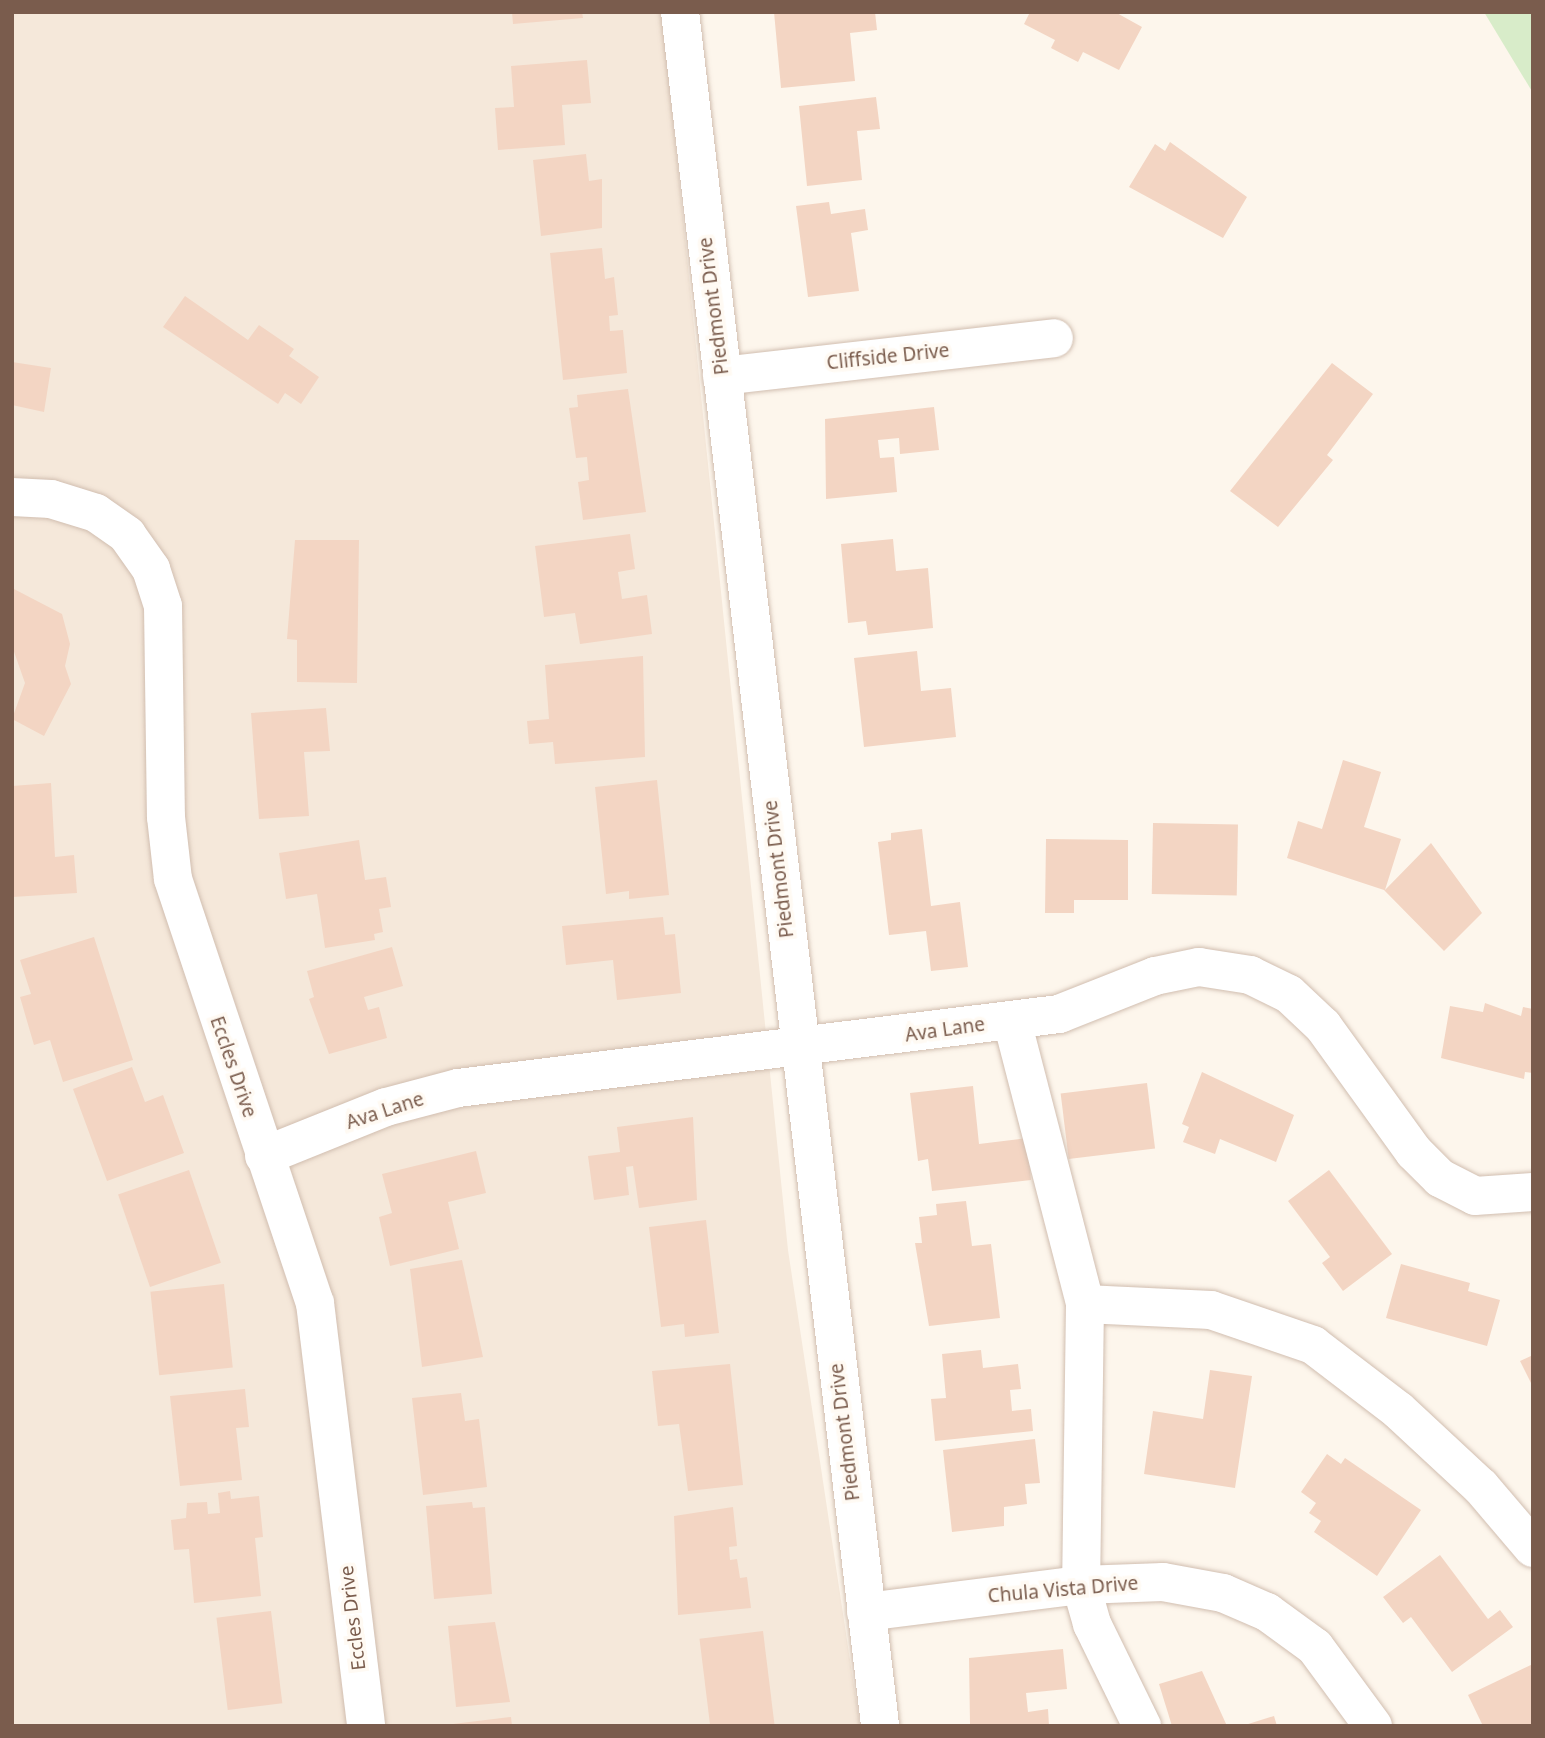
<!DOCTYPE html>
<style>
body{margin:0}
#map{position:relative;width:1545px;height:1738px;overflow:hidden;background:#fdf6ec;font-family:"Noto Sans",sans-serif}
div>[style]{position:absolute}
.residential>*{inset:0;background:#f5e8da}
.green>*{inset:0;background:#d8ecc9}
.building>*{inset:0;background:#f3d5c3;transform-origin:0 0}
.roads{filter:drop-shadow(0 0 2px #d1beb0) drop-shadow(0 0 2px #d1beb0)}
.minor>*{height:38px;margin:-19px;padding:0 19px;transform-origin:19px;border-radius:19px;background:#fff}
span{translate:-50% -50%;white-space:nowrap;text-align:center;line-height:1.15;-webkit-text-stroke:7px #fffaf3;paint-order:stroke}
.street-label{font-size:19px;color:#7a5c4d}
.frame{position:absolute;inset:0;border:14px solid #7a5c4d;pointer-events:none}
</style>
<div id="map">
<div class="residential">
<i style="clip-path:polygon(12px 12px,662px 12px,788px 1250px,860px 1726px,12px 1726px)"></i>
</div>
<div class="green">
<i style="clip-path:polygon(1484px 12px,1533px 12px,1533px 93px)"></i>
</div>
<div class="building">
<i style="clip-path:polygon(512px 12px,582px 12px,583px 18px,513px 24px)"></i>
<i style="clip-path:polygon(774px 12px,875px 12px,877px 30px,850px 33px,855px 81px,781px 88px)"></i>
<i style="clip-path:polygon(1030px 12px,1115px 12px,1142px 27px,1119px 70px,1083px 52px,1078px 62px,1051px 48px,1055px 40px,1024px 24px)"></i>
<i style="clip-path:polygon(587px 60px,591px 103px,562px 105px,565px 145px,498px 150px,495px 108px,514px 107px,511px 66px)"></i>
<i style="clip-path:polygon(876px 97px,880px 129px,857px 131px,862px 180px,807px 186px,799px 106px)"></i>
<i style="clip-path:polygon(1170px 142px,1247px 197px,1223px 238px,1129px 187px,1155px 144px,1165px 151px)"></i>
<i style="clip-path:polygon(586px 154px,589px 181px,602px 179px,602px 228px,541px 236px,533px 160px)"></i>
<i style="clip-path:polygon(829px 202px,831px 214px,865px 209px,868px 230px,851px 233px,859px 291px,808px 297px,796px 206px)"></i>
<i style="clip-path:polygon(602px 248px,605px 279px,614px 277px,618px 315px,609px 316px,610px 331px,623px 330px,627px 373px,563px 380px,550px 253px)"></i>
<i style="clip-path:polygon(185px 296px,248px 340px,259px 325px,294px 349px,289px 356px,319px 377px,301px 404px,285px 393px,278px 404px,163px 327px)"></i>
<i style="clip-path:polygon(12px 362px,51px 368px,44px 412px,12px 405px)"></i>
<i style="clip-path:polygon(1332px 363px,1373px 394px,1327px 455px,1333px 460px,1278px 527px,1230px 491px)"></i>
<i style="clip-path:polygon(628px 389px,646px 512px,583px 520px,578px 482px,589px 480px,587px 457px,576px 458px,569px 408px,578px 407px,577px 395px)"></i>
<i style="clip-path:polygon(934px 407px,939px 450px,900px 454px,899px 438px,878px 440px,880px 458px,894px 457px,897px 492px,826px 499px,825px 419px)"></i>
<i style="clip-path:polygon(630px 534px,635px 569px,618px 572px,622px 599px,647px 595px,652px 634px,580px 644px,575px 613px,544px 617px,535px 546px)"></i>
<i style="clip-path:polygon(893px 539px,896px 571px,928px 568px,933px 628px,868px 635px,866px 621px,848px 623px,841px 544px)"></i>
<i style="clip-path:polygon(295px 540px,359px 540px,357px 683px,297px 682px,297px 640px,287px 639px)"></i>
<i style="clip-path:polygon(12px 588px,62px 614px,70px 644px,65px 666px,71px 684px,44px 736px,12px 719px,25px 683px,12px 646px)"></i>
<i style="clip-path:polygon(917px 651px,921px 691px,951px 688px,956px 737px,864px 747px,854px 658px)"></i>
<i style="clip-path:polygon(643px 656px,645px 757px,555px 764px,553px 742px,529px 744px,527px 721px,549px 719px,545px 665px)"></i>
<i style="clip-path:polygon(326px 708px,330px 751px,304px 752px,309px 816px,259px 819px,251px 713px)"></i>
<i style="clip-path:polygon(1343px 760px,1381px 772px,1364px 827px,1401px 839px,1385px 890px,1431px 843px,1482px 913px,1444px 951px,1384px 890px,1287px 858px,1298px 821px,1322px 829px)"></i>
<i style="clip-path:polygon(657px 780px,669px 895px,629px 899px,629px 891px,606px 894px,595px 787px)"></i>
<i style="clip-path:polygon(51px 783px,55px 857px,74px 855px,77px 893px,12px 897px,12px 786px)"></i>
<i style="left:1153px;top:823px;width:85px;height:71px;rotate:1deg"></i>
<i style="clip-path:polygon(922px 829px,931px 906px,960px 902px,968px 967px,931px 971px,926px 931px,889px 935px,878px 842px,891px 840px,891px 833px)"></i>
<i style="clip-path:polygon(1046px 839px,1128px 840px,1128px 900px,1074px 900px,1074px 913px,1045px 913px)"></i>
<i style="clip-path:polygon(359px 840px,365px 880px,386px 877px,391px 907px,379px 909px,383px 932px,374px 934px,375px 940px,325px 948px,317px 894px,286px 899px,279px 853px)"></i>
<i style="clip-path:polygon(663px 917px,665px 935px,675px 934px,681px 993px,617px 1000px,613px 960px,566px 965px,562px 926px)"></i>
<i style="clip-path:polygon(94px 937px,133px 1060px,63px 1082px,50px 1040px,34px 1045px,20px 997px,31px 994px,20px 960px)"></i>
<i style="clip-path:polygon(392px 947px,403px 986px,364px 997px,368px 1010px,379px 1007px,387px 1038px,329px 1054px,309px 999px,314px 997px,307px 971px)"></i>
<i style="clip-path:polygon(1485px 1003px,1521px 1016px,1523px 1007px,1533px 1009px,1533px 1073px,1525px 1072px,1524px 1079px,1441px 1058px,1450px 1006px,1483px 1012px)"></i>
<i style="clip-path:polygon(132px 1067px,145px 1102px,163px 1095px,184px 1153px,107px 1181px,73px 1089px)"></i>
<i style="clip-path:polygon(1202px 1072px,1294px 1115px,1276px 1162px,1220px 1139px,1215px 1154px,1183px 1142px,1189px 1127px,1182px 1124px)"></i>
<i style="left:1147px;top:1083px;width:66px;height:87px;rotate:83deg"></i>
<i style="clip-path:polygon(973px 1086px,979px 1144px,1027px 1138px,1031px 1180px,932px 1191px,928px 1159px,918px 1161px,910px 1093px)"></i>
<i style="clip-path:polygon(693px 1117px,697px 1200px,639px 1208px,633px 1166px,626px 1167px,629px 1195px,594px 1200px,588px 1156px,620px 1152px,617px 1127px)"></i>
<i style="clip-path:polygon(476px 1151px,486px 1193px,448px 1202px,459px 1249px,390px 1266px,379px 1217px,392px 1213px,382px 1174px)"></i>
<i style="left:189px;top:1170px;width:98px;height:75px;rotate:71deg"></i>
<i style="clip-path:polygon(1329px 1170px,1392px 1254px,1343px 1291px,1322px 1263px,1330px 1257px,1288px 1201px)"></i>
<i style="clip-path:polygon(966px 1201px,972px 1246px,991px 1244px,1000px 1318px,929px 1326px,915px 1243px,922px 1243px,919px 1217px,937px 1215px,936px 1204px)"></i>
<i style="clip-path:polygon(706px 1220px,719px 1333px,685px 1337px,684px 1324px,661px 1327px,649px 1227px)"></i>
<i style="clip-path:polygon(462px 1260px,483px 1357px,422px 1367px,410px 1269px)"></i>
<i style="clip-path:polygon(1401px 1264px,1470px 1283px,1468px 1291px,1500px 1300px,1487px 1346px,1386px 1318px)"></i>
<i style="left:224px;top:1284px;width:84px;height:74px;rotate:84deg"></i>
<i style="clip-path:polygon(981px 1350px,983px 1368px,1018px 1364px,1021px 1389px,1010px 1390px,1012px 1411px,1031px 1409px,1033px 1431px,935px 1441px,931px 1399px,946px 1398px,942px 1354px)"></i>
<i style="clip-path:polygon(1533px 1355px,1533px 1387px,1520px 1361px)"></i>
<i style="clip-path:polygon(730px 1364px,743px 1485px,688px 1491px,679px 1424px,658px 1426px,652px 1371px)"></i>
<i style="clip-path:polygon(1210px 1370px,1252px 1376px,1235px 1488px,1144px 1474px,1153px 1411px,1203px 1419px)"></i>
<i style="clip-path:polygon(245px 1389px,249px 1427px,236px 1428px,242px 1480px,180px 1486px,170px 1396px)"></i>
<i style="clip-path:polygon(461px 1393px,465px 1421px,479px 1419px,487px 1487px,423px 1495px,412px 1398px)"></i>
<i style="clip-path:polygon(1035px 1439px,1040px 1483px,1025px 1484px,1027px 1504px,1004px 1507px,1004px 1526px,952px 1532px,943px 1450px)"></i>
<i style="clip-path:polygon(1327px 1454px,1341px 1464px,1345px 1458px,1421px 1510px,1377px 1576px,1314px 1532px,1321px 1521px,1309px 1513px,1316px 1503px,1301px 1492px)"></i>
<i style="clip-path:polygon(230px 1491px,231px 1499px,259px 1496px,263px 1537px,255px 1538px,261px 1596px,194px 1603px,189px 1549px,174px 1550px,171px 1520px,186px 1518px,187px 1503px,207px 1502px,208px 1514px,220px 1513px,218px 1493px)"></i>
<i style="clip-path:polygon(472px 1502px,473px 1508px,485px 1507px,492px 1594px,434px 1599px,426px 1506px)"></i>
<i style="clip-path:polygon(733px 1507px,737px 1546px,729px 1547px,730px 1560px,737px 1559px,740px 1578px,747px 1577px,751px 1608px,678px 1615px,674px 1516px)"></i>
<i style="clip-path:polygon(1440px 1555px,1488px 1619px,1500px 1610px,1513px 1627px,1452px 1672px,1411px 1617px,1403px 1623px,1383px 1597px)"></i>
<i style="left:271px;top:1611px;width:93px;height:55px;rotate:83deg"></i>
<i style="clip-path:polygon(495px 1622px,510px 1702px,456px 1707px,448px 1626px)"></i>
<i style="left:763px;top:1631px;width:96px;height:64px;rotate:83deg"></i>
<i style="clip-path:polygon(1063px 1649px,1067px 1689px,1026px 1693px,1028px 1712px,1048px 1709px,1049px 1726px,970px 1724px,969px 1658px)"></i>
<i style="clip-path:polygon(1533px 1664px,1533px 1726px,1483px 1726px,1468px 1695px)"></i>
<i style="clip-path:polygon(1202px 1671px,1227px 1726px,1172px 1726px,1159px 1684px)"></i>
<i style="clip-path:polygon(1274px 1716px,1277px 1726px,1245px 1726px,1245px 1725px)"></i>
<i style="clip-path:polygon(511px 1717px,512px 1726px,453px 1726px,453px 1724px)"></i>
</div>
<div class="roads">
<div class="minor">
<i style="left:680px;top:12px;width:1726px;rotate:83.34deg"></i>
<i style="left:722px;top:376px;width:334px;rotate:-6.5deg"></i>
<i style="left:12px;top:497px;width:39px;rotate:3deg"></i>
<i style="left:51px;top:499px;width:47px;rotate:17.3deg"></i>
<i style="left:96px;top:513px;width:38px;rotate:35deg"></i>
<i style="left:127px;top:535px;width:42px;rotate:54.8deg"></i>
<i style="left:151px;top:569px;width:39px;rotate:72deg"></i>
<i style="left:163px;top:606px;width:211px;rotate:89.2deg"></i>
<i style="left:166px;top:817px;width:62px;rotate:83.6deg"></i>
<i style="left:173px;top:879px;width:447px;rotate:71.5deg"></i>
<i style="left:315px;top:1303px;width:426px;rotate:83.1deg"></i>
<i style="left:1012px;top:1021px;width:292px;rotate:75.5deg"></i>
<i style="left:1085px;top:1304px;width:281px;rotate:90.8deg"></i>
<i style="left:1081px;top:1585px;width:41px;rotate:74.2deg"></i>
<i style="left:1092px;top:1624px;width:114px;rotate:63.9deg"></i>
<i style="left:264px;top:1156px;width:131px;rotate:-21.9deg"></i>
<i style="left:386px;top:1107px;width:74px;rotate:-14.8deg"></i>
<i style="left:458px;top:1088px;width:606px;rotate:-7.02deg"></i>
<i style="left:1059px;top:1014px;width:103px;rotate:-21.6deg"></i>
<i style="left:1155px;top:976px;width:45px;rotate:-11.6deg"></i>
<i style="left:1199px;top:967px;width:52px;rotate:8.9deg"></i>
<i style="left:1250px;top:975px;width:43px;rotate:26deg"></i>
<i style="left:1289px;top:994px;width:47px;rotate:43.3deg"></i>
<i style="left:1323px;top:1026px;width:155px;rotate:54.2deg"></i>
<i style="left:1414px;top:1152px;width:37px;rotate:45deg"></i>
<i style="left:1440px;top:1178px;width:39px;rotate:27deg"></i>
<i style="left:1475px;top:1196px;width:58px;rotate:-3.9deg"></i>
<i style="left:1085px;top:1304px;width:126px;rotate:2.7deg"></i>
<i style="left:1211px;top:1310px;width:108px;rotate:18.9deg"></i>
<i style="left:1313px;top:1345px;width:107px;rotate:37.4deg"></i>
<i style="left:1398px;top:1410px;width:113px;rotate:42.9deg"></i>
<i style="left:1481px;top:1487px;width:80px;rotate:49.6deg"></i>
<i style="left:866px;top:1612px;width:217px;rotate:-7.2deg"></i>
<i style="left:1081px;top:1585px;width:82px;rotate:-2.1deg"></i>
<i style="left:1163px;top:1582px;width:61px;rotate:10.4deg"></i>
<i style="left:1223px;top:1593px;width:48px;rotate:23.4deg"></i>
<i style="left:1267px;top:1612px;width:59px;rotate:36.1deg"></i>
<i style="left:1315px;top:1647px;width:98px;rotate:53.7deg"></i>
</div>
</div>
<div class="street-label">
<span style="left:714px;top:306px;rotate:-97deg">Piedmont Drive</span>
<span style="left:888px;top:357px;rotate:-6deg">Cliffside Drive</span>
<span style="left:779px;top:869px;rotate:-97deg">Piedmont Drive</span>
<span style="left:945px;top:1030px;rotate:-8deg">Ava Lane</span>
<span style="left:233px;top:1067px;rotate:71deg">Eccles Drive</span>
<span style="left:385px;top:1111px;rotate:-18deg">Ava Lane</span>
<span style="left:845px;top:1432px;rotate:-97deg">Piedmont Drive</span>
<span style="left:1063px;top:1590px;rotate:-5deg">Chula Vista Drive</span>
<span style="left:353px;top:1618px;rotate:-97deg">Eccles Drive</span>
</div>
<div class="frame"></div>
</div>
